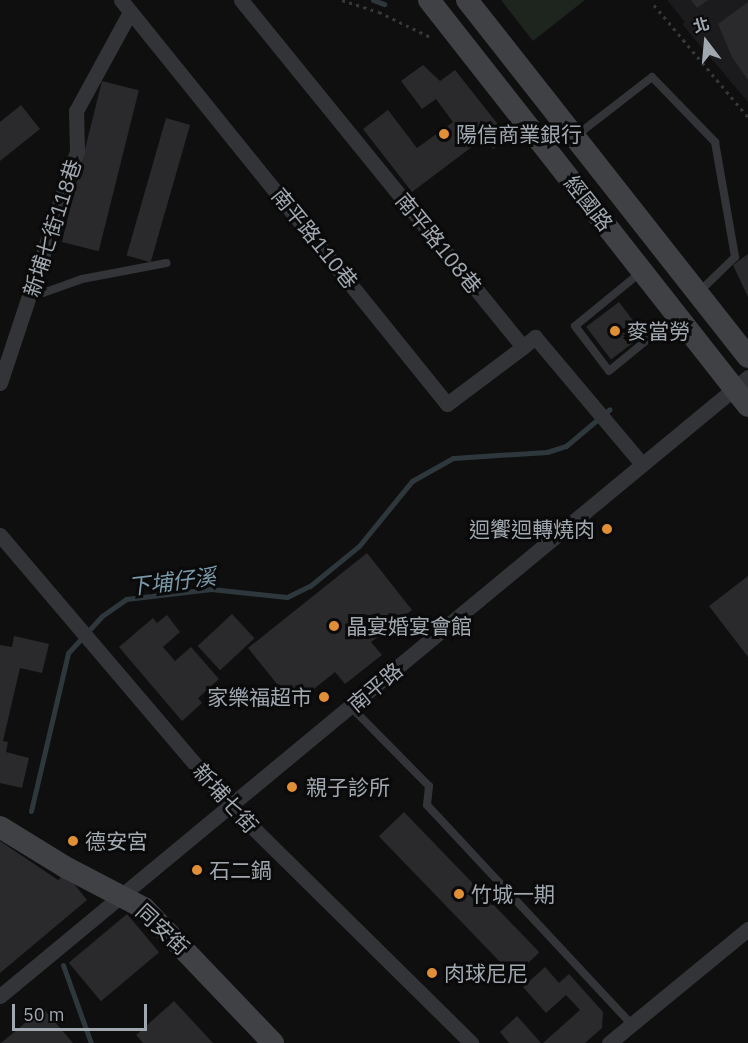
<!DOCTYPE html>
<meta charset="utf-8">
<style>
body{margin:0}
#map{position:relative;width:748px;height:1043px;overflow:hidden;background:#0f0f10;font-family:"IBM Plex Sans","Noto Sans TC",sans-serif}
div>[style]{position:absolute}
.built>*{inset:0;background:#1b1b1d}
.green>*{inset:0;background:#1e241e}
.stream>*{height:5px;margin:-2.5px;padding:0 2.5px;transform-origin:2.5px;border-radius:2.5px;background:#2e383c}
.building>*{inset:0;background:#2a2a2c;transform-origin:0 0}
.path>*{height:3px;margin-top:-1.5px;transform-origin:0;background:repeating-linear-gradient(90deg,#36393c 0 3px,transparent 0 7.5px)}
.lane>*{height:8px;margin:-4px;padding:0 4px;transform-origin:4px;border-radius:4px;background:#323437}
.street>*{height:15px;margin:-7.5px;padding:0 7.5px;transform-origin:7.5px;border-radius:7.5px;background:#323437}
.secondary>*{height:22px;margin:-11px;padding:0 11px;transform-origin:11px;border-radius:11px;background:#3f4145}
.dots>*{width:16px;height:16px;translate:-50% -50%;box-sizing:border-box;border:3px solid #0a0a0b;border-radius:50%}
span{translate:-50% -50%;white-space:nowrap;text-align:center;line-height:1.15;-webkit-text-stroke:6px #0a0a0b;paint-order:stroke}
.poi-label{font-size:21px;color:#a1a8b0}
.left{translate:0 -50%;text-align:left}
.right{translate:-100% -50%;text-align:right}
.street-label{font-size:21px;color:#a1a8b0}
.water-label{font-size:22px;color:#7a9aa9;font-style:italic}
.north{position:absolute;left:676px;top:12px;width:60px;height:60px;-webkit-text-stroke:4px #0a0a0b;paint-order:stroke;rotate:344deg;font-size:16px;font-weight:700;line-height:24px;text-align:center;color:#a1a8b0}
.north::after{content:'';display:block;margin:auto;width:21px;height:27px;background:#a1a8b0;clip-path:polygon(50% 0,100% 100%,50% 72%,0 100%)}
.scale{position:absolute;left:12px;top:1004px;width:135px;height:27px;box-sizing:border-box;border:3px solid #a1a8b0;border-top:0;padding-left:8px;font-size:18px;line-height:21px;white-space:nowrap;color:#a1a8b0;-webkit-text-stroke:4px #0a0a0b;paint-order:stroke}
</style>
<div id="map">
<div class="built">
<i style="clip-path:polygon(667px 0,748px 0,748px 102px,682px 24px,685px 22px)"></i>
</div>
<div class="green">
<i style="clip-path:polygon(501px 0,585px 0,533px 41px)"></i>
</div>
<div class="stream">
<i style="left:373px;top:0;width:12px;rotate:20deg"></i>
<i style="left:31px;top:811px;width:162px;rotate:-76.8deg"></i>
<i style="left:68px;top:653px;width:50px;rotate:-47.4deg"></i>
<i style="left:102px;top:616px;width:29px;rotate:-35deg"></i>
<i style="left:126px;top:599px;width:86px;rotate:-6.7deg"></i>
<i style="left:211px;top:589px;width:76px;rotate:6deg"></i>
<i style="left:287px;top:597px;width:25px;rotate:-26deg"></i>
<i style="left:310px;top:586px;width:63px;rotate:-39.2deg"></i>
<i style="left:359px;top:546px;width:84px;rotate:-50.8deg"></i>
<i style="left:412px;top:481px;width:47px;rotate:-29.3deg"></i>
<i style="left:453px;top:458px;width:94px;rotate:-3.7deg"></i>
<i style="left:547px;top:452px;width:20px;rotate:-18deg"></i>
<i style="left:566px;top:446px;width:57px;rotate:-40.1deg"></i>
<i style="left:63px;top:965px;width:83px;rotate:70.3deg"></i>
</div>
<div class="building">
<i style="clip-path:polygon(691px 0,708px 0,697px 8px)"></i>
<i style="clip-path:polygon(748px 2px,748px 80px,732px 57px,718px 24px)"></i>
<i style="clip-path:polygon(423px 65px,440px 81px,455px 70px,508px 137px,493px 149px,485px 137px,412px 192px,363px 129px,388px 110px,417px 148px,453px 122px,436px 99px,422px 109px,401px 81px)"></i>
<i style="left:102px;top:81px;width:38px;height:166px;rotate:14deg"></i>
<i style="clip-path:polygon(21px 105px,40px 129px,0 161px,0 122px)"></i>
<i style="left:166px;top:118px;width:25px;height:143px;rotate:16deg"></i>
<i style="clip-path:polygon(748px 254px,748px 297px,733px 265px)"></i>
<i style="left:619px;top:302px;width:41px;height:41px;rotate:53deg"></i>
<i style="clip-path:polygon(367px 553px,412px 610px,371px 642px,382px 655px,345px 684px,335px 672px,294px 705px,248px 648px)"></i>
<i style="clip-path:polygon(748px 576px,748px 657px,709px 606px)"></i>
<i style="left:232px;top:614px;width:33px;height:47px;rotate:47deg"></i>
<i style="clip-path:polygon(167px 615px,180px 632px,163px 647px,175px 661px,191px 647px,219px 679px,198px 698px,202px 703px,182px 721px,119px 647px,153px 618px,157px 623px)"></i>
<i style="clip-path:polygon(14px 636px,49px 644px,42px 673px,20px 668px,3px 741px,8px 742px,6px 752px,29px 758px,22px 788px,0 783px,0 645px,12px 647px)"></i>
<i style="left:404px;top:812px;width:195px;height:35px;rotate:46deg"></i>
<i style="clip-path:polygon(0 841px,58px 880px,66px 874px,87px 900px,0 973px)"></i>
<i style="left:127px;top:914px;width:50px;height:76px;rotate:50deg"></i>
<i style="clip-path:polygon(545px 967px,559px 983px,569px 974px,603px 1012px,602px 1028px,585px 1043px,543px 1043px,580px 1010px,566px 995px,546px 1013px,523px 987px)"></i>
<i style="clip-path:polygon(174px 1001px,213px 1043px,143px 1043px,136px 1035px)"></i>
<i style="clip-path:polygon(43px 1008px,73px 1043px,1px 1043px)"></i>
<i style="clip-path:polygon(517px 1016px,541px 1043px,509px 1043px,500px 1032px)"></i>
</div>
<div class="path">
<i style="left:342px;top:0;width:39px;rotate:18deg"></i>
<i style="left:379px;top:12px;width:59px;rotate:26.1deg"></i>
<i style="left:654px;top:5px;width:146px;rotate:50deg"></i>
</div>
<div class="lane">
<i style="left:577px;top:135px;width:95px;rotate:-37.7deg"></i>
<i style="left:652px;top:77px;width:91px;rotate:45.9deg"></i>
<i style="left:715px;top:142px;width:117px;rotate:80.1deg"></i>
<i style="left:735px;top:257px;width:50px;rotate:135.8deg"></i>
<i style="left:641px;top:272px;width:85px;rotate:140.7deg"></i>
<i style="left:575px;top:326px;width:56px;rotate:52.9deg"></i>
<i style="left:609px;top:371px;width:85px;rotate:-39.3deg"></i>
<i style="left:29px;top:298px;width:56px;rotate:-19.7deg"></i>
<i style="left:82px;top:279px;width:86px;rotate:-10.7deg"></i>
<i style="left:351px;top:707px;width:111px;rotate:45.4deg"></i>
<i style="left:429px;top:786px;width:19px;rotate:96deg"></i>
<i style="left:427px;top:805px;width:299px;rotate:47deg"></i>
</div>
<div class="street">
<i style="left:121px;top:0;width:519px;rotate:51.1deg"></i>
<i style="left:447px;top:404px;width:95px;rotate:-36.9deg"></i>
<i style="left:241px;top:0;width:447px;rotate:50.9deg"></i>
<i style="left:523px;top:347px;width:16px;rotate:-40deg"></i>
<i style="left:535px;top:337px;width:165px;rotate:49.9deg"></i>
<i style="left:0;top:383px;width:244px;rotate:-71.6deg"></i>
<i style="left:77px;top:151px;width:40px;rotate:-91.4deg"></i>
<i style="left:76px;top:111px;width:113px;rotate:-61.4deg"></i>
<i style="left:0;top:535px;width:355px;rotate:49.6deg"></i>
<i style="left:230px;top:805px;width:339px;rotate:44.6deg"></i>
<i style="left:0;top:996px;width:971px;rotate:-39.61deg"></i>
<i style="left:609px;top:1043px;width:180px;rotate:-39.4deg"></i>
</div>
<div class="secondary">
<i style="left:429px;top:0;width:516px;rotate:51.84deg"></i>
<i style="left:467px;top:0;width:454px;rotate:51.8deg"></i>
<i style="left:0;top:827px;width:79px;rotate:31.5deg"></i>
<i style="left:67px;top:868px;width:87px;rotate:27.5deg"></i>
<i style="left:144px;top:908px;width:187px;rotate:46.3deg"></i>
</div>
<div class="dots">
<i style="left:444px;top:134px;background:#e18f36"></i>
<i style="left:615px;top:331px;background:#e18f36"></i>
<i style="left:607px;top:529px;background:#e18f36"></i>
<i style="left:334px;top:626px;background:#e18f36"></i>
<i style="left:324px;top:697px;background:#e18f36"></i>
<i style="left:292px;top:787px;background:#e18f36"></i>
<i style="left:73px;top:841px;background:#e18f36"></i>
<i style="left:197px;top:870px;background:#e18f36"></i>
<i style="left:459px;top:894px;background:#e18f36"></i>
<i style="left:432px;top:973px;background:#e18f36"></i>
</div>
<div class="poi-label">
<span class="left" style="left:456px;top:134px">陽信商業銀行</span>
<span class="left" style="left:627px;top:331px">麥當勞</span>
<span class="right" style="left:595px;top:529px">迴饗迴轉燒肉</span>
<span class="left" style="left:346px;top:626px">晶宴婚宴會館</span>
<span class="right" style="left:312px;top:697px">家樂福超市</span>
<span class="left" style="left:306px;top:787px">親子診所</span>
<span class="left" style="left:85px;top:841px">德安宮</span>
<span class="left" style="left:209px;top:870px">石二鍋</span>
<span class="left" style="left:471px;top:894px">竹城一期</span>
<span class="left" style="left:444px;top:973px">肉球尼尼</span>
</div>
<div class="street-label">
<span style="left:589px;top:203px;rotate:52deg">經國路</span>
<span style="left:52px;top:228px;rotate:-72deg">新埔七街118巷</span>
<span style="left:315px;top:238px;rotate:51deg">南平路110巷</span>
<span style="left:439px;top:243px;rotate:51deg">南平路108巷</span>
<span style="left:375px;top:687px;rotate:-40deg">南平路</span>
<span style="left:226px;top:798px;rotate:48deg">新埔七街</span>
<span style="left:163px;top:929px;rotate:43deg">同安街</span>
</div>
<div class="water-label">
<span style="left:172px;top:581px;rotate:-7deg">下埔仔溪</span>
</div>
<div class="north">北</div>
<div class="scale">50 m</div>
</div>
